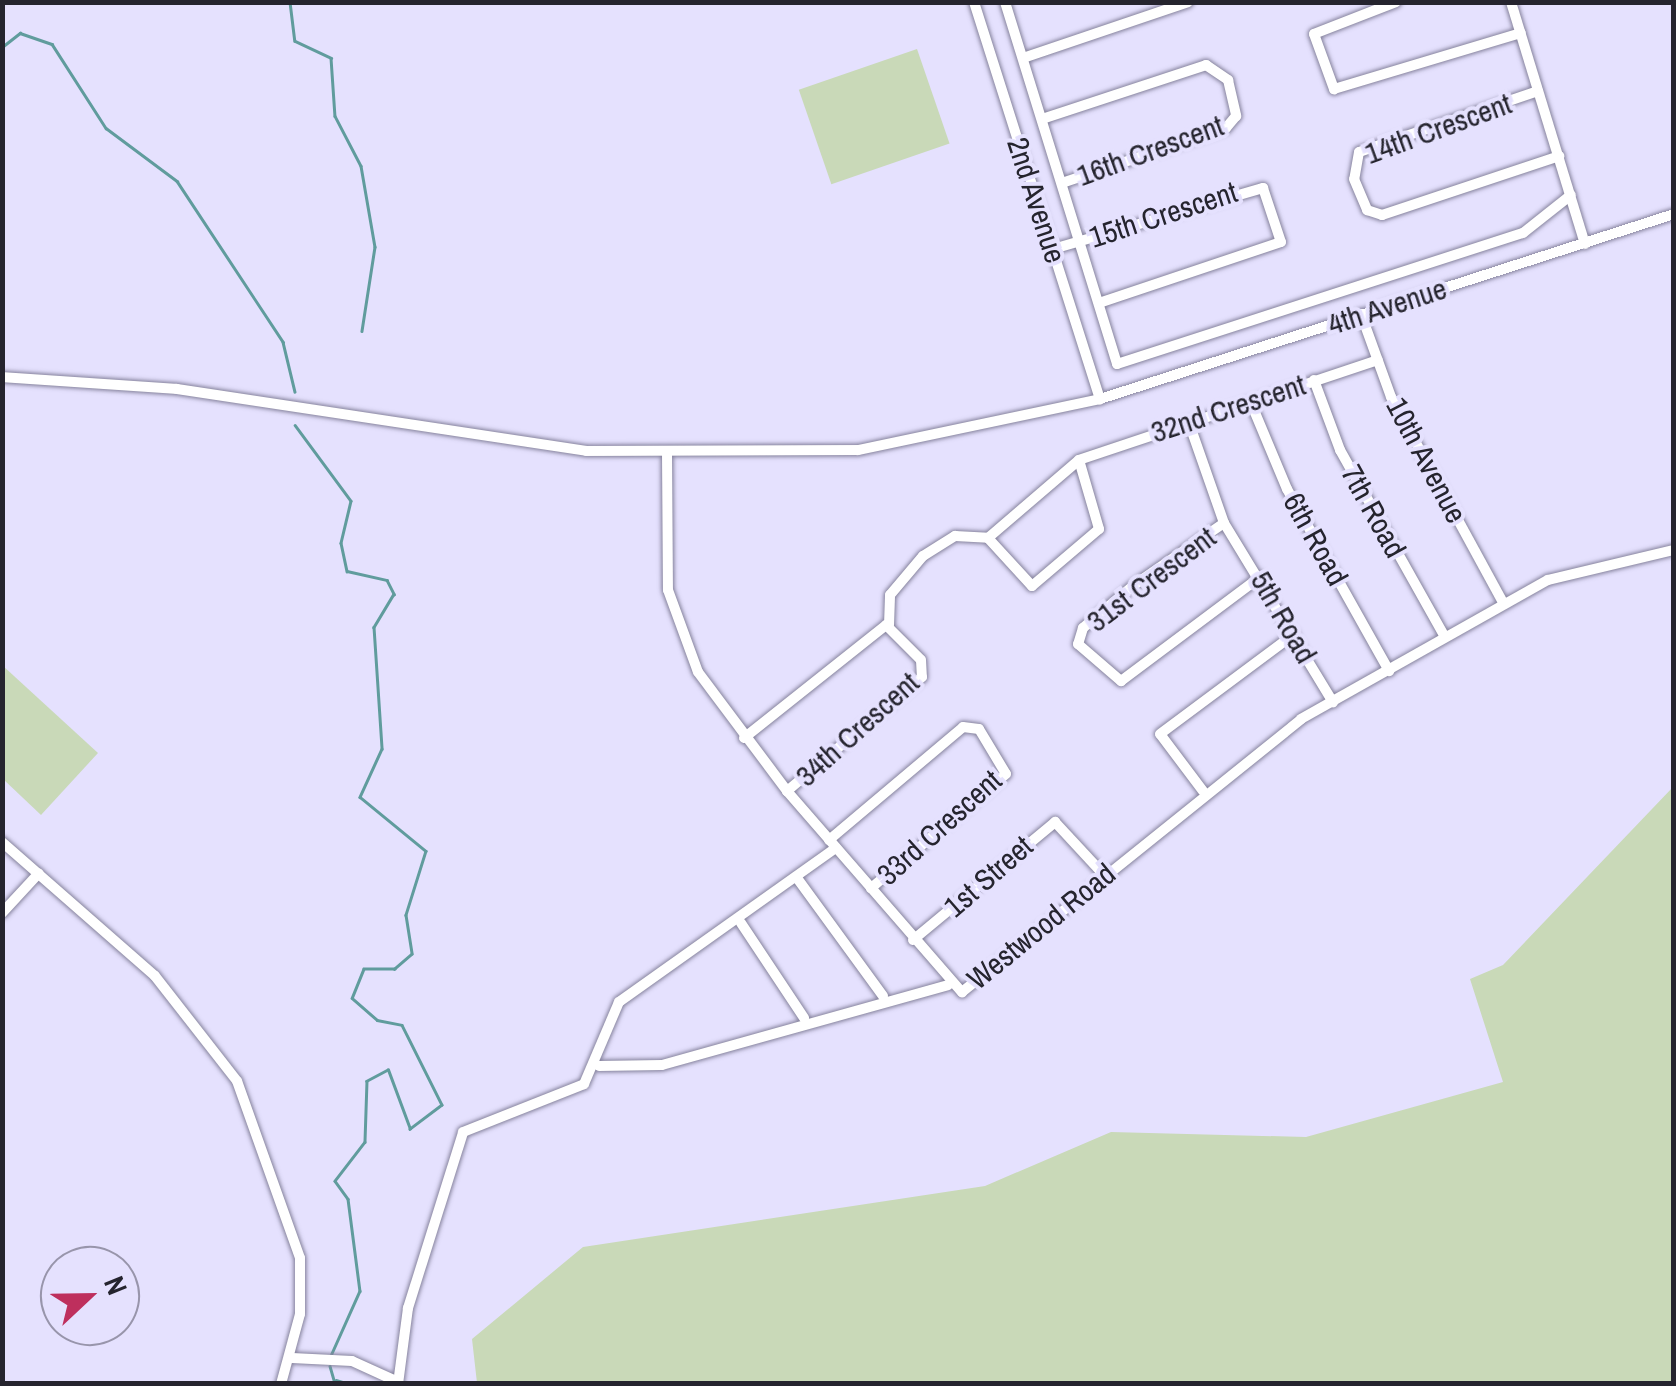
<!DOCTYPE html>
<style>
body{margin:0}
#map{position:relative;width:1676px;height:1386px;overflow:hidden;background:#e5e1fe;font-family:"Archivo Narrow",sans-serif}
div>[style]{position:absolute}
.green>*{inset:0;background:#c9d9b8;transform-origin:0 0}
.stream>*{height:2.5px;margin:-1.25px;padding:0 1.25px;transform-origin:1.25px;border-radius:1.25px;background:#609c9d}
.roads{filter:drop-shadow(0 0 2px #86839d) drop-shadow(0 0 2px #86839d)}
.minor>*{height:10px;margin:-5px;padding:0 5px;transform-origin:5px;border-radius:5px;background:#fff}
span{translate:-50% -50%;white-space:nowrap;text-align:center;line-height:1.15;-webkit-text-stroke:8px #e5e1fe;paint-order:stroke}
.street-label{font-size:30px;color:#25242e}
.frame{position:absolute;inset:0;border:5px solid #25242e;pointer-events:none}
.north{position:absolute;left:40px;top:1246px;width:100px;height:100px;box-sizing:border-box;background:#e5e1fe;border:2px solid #9895ab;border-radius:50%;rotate:68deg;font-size:28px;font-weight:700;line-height:40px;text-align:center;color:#25242e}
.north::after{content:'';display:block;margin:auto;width:35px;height:45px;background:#be2f5d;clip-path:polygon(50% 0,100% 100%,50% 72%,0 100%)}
</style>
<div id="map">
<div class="green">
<i style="left:917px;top:49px;width:100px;height:125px;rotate:71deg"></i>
<i style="clip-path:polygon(2px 665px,98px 753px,41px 815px,3px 779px)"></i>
<i style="clip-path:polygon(1673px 787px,1673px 1383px,477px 1383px,472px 1339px,583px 1247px,985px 1186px,1111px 1132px,1306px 1137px,1503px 1082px,1470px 979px,1503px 965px)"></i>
</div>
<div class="stream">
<i style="left:290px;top:2px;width:39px;rotate:83deg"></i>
<i style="left:295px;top:41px;width:40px;rotate:25deg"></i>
<i style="left:331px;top:58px;width:58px;rotate:86.1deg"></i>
<i style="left:335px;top:116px;width:56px;rotate:62.5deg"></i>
<i style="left:361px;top:166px;width:82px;rotate:80.2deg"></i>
<i style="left:375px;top:247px;width:85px;rotate:98.8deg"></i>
<i style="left:2px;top:47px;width:23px;rotate:-38deg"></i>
<i style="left:20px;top:33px;width:34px;rotate:19deg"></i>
<i style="left:52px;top:44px;width:100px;rotate:57.3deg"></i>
<i style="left:106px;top:128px;width:89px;rotate:36.7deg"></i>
<i style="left:177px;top:181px;width:193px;rotate:56.6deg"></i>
<i style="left:283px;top:342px;width:51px;rotate:76.5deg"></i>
<i style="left:295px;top:425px;width:94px;rotate:53.6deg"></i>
<i style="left:351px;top:501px;width:43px;rotate:103.4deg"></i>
<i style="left:341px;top:543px;width:29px;rotate:78deg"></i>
<i style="left:347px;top:571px;width:41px;rotate:12.7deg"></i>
<i style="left:387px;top:580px;width:16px;rotate:63deg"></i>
<i style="left:394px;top:594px;width:39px;rotate:121deg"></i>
<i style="left:374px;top:627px;width:122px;rotate:86.2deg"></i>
<i style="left:382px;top:749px;width:53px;rotate:114.6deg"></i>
<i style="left:360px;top:797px;width:85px;rotate:39.3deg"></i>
<i style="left:426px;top:851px;width:67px;rotate:107.4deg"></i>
<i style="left:406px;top:915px;width:39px;rotate:81deg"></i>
<i style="left:412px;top:954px;width:23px;rotate:139deg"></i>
<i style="left:395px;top:969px;width:31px;rotate:180deg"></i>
<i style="left:364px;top:969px;width:31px;rotate:112deg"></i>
<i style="left:352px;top:998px;width:33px;rotate:41deg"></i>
<i style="left:377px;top:1020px;width:25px;rotate:11deg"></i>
<i style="left:402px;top:1025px;width:89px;rotate:63.4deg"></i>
<i style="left:442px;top:1105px;width:40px;rotate:143deg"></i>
<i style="left:410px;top:1129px;width:63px;rotate:-110.4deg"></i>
<i style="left:388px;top:1070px;width:24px;rotate:152deg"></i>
<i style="left:367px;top:1081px;width:61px;rotate:91.9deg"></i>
<i style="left:365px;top:1142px;width:49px;rotate:127.6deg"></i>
<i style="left:335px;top:1181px;width:22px;rotate:54deg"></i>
<i style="left:348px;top:1199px;width:93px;rotate:82.6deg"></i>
<i style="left:360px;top:1291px;width:73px;rotate:114.1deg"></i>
<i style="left:330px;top:1366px;width:19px;rotate:74deg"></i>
<i style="left:336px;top:1380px;width:14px;rotate:17deg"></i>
</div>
<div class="roads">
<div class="minor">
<i style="left:974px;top:2px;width:417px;rotate:72.4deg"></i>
<i style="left:1005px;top:2px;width:379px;rotate:72.8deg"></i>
<i style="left:1117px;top:364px;width:427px;rotate:-17.9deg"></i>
<i style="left:1523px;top:233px;width:61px;rotate:-38.4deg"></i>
<i style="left:1396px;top:2px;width:88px;rotate:158.7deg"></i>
<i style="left:1314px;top:34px;width:59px;rotate:70deg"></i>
<i style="left:1334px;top:89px;width:195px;rotate:-16.7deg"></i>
<i style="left:1511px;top:2px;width:253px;rotate:73deg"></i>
<i style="left:1023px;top:58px;width:174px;rotate:-18.7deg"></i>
<i style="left:1538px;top:91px;width:189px;rotate:161.2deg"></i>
<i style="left:1359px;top:152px;width:27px;rotate:100deg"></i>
<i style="left:1354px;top:179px;width:34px;rotate:67deg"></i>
<i style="left:1367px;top:210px;width:16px;rotate:18deg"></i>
<i style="left:1382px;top:215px;width:187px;rotate:-18.4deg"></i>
<i style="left:1042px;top:119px;width:173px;rotate:-18.2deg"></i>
<i style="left:1206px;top:65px;width:27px;rotate:34deg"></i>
<i style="left:1228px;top:80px;width:37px;rotate:77deg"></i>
<i style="left:1236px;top:116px;width:16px;rotate:130deg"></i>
<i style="left:1226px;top:128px;width:170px;rotate:161.5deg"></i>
<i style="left:1053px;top:249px;width:219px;rotate:-16.2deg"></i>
<i style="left:1263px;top:188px;width:57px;rotate:71.6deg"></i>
<i style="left:1281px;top:242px;width:192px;rotate:161.5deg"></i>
<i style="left:1361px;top:314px;width:88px;rotate:70.1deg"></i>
<i style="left:1391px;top:397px;width:232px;rotate:61.4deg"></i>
<i style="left:2px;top:377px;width:175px;rotate:3.9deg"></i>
<i style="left:177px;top:389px;width:414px;rotate:8.6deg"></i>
<i style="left:586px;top:451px;width:272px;rotate:-0.2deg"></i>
<i style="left:858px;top:450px;width:247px;rotate:-11.9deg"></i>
<i style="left:1100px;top:399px;width:603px;rotate:-17.86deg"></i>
<i style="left:1314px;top:380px;width:75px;rotate:69.6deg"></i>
<i style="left:1340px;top:450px;width:214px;rotate:60.7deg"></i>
<i style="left:1251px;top:403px;width:93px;rotate:67.3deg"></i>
<i style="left:1287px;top:489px;width:209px;rotate:60.7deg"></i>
<i style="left:1189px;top:423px;width:106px;rotate:70.7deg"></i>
<i style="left:1224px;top:523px;width:210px;rotate:58.7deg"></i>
<i style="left:667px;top:453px;width:137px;rotate:89.6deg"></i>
<i style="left:668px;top:590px;width:87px;rotate:69.9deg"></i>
<i style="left:698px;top:672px;width:149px;rotate:53.2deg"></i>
<i style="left:787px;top:791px;width:267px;rotate:49deg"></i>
<i style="left:962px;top:992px;width:435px;rotate:-38.8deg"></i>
<i style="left:1301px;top:719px;width:283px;rotate:-29.4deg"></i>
<i style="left:1548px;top:580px;width:130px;rotate:-13.4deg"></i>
<i style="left:1079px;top:460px;width:72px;rotate:73.8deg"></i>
<i style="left:1099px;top:529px;width:88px;rotate:139.6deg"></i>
<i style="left:1032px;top:586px;width:65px;rotate:-132.5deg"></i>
<i style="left:988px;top:538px;width:120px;rotate:-40.6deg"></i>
<i style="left:1079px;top:460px;width:315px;rotate:-18.5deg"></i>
<i style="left:1224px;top:523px;width:109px;rotate:145.4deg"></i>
<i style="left:1134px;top:585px;width:67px;rotate:139.9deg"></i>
<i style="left:1083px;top:628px;width:17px;rotate:107deg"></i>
<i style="left:1078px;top:644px;width:57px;rotate:40.7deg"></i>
<i style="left:1121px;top:681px;width:174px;rotate:-36.8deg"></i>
<i style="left:889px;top:625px;width:30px;rotate:-88deg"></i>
<i style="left:890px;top:595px;width:51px;rotate:-49.8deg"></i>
<i style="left:923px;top:556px;width:38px;rotate:-32deg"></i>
<i style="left:955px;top:536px;width:33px;rotate:3deg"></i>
<i style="left:744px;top:738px;width:181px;rotate:-38.5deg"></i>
<i style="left:886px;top:625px;width:49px;rotate:45deg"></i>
<i style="left:921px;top:660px;width:17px;rotate:87deg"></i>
<i style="left:922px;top:677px;width:177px;rotate:139.8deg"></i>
<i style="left:1203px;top:791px;width:71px;rotate:-127deg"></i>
<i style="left:1160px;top:734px;width:167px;rotate:-36.7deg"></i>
<i style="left:829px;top:840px;width:175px;rotate:-40.1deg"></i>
<i style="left:963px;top:727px;width:16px;rotate:7deg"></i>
<i style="left:979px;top:729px;width:52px;rotate:59deg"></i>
<i style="left:1006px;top:774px;width:177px;rotate:139.8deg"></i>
<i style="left:2px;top:842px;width:203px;rotate:41.2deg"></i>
<i style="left:155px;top:976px;width:133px;rotate:52deg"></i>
<i style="left:237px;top:1081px;width:188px;rotate:70.4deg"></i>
<i style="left:300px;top:1258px;width:56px;rotate:90deg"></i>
<i style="left:300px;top:1314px;width:73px;rotate:105.2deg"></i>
<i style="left:797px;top:878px;width:146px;rotate:53.9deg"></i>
<i style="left:2px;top:913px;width:54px;rotate:-47.2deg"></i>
<i style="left:741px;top:923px;width:114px;rotate:56.4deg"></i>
<i style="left:913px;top:940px;width:185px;rotate:-39.7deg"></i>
<i style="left:1055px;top:822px;width:72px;rotate:47.2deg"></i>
<i style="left:599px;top:1066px;width:63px;rotate:-0.9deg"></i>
<i style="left:662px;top:1065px;width:297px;rotate:-15.6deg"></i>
<i style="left:292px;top:1358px;width:60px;rotate:2.9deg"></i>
<i style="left:352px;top:1361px;width:51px;rotate:24.5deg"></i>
<i style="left:398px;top:1384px;width:77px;rotate:-82.5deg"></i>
<i style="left:408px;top:1308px;width:184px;rotate:-72.6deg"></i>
<i style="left:463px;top:1132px;width:130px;rotate:-21.6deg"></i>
<i style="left:584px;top:1084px;width:89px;rotate:-66.9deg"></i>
<i style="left:619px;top:1002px;width:266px;rotate:-35.4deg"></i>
</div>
</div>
<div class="street-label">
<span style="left:1438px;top:128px;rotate:-20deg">14th Crescent</span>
<span style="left:1150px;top:150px;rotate:-20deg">16th Crescent</span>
<span style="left:1037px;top:200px;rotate:72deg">2nd Avenue</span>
<span style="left:1163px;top:214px;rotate:-18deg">15th Crescent</span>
<span style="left:1387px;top:306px;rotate:-18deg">4th Avenue</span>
<span style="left:1228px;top:408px;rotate:-18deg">32nd Crescent</span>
<span style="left:1427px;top:460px;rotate:62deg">10th Avenue</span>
<span style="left:1374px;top:511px;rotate:61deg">7th Road</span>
<span style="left:1316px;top:539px;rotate:61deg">6th Road</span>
<span style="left:1151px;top:579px;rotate:-37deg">31st Crescent</span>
<span style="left:1284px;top:617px;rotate:60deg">5th Road</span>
<span style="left:857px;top:729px;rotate:-42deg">34th Crescent</span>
<span style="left:939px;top:827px;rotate:-42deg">33rd Crescent</span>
<span style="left:988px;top:876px;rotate:-41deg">1st Street</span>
<span style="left:1041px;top:926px;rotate:-39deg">Westwood Road</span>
</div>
<div class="frame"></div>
<div class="north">N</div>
</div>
